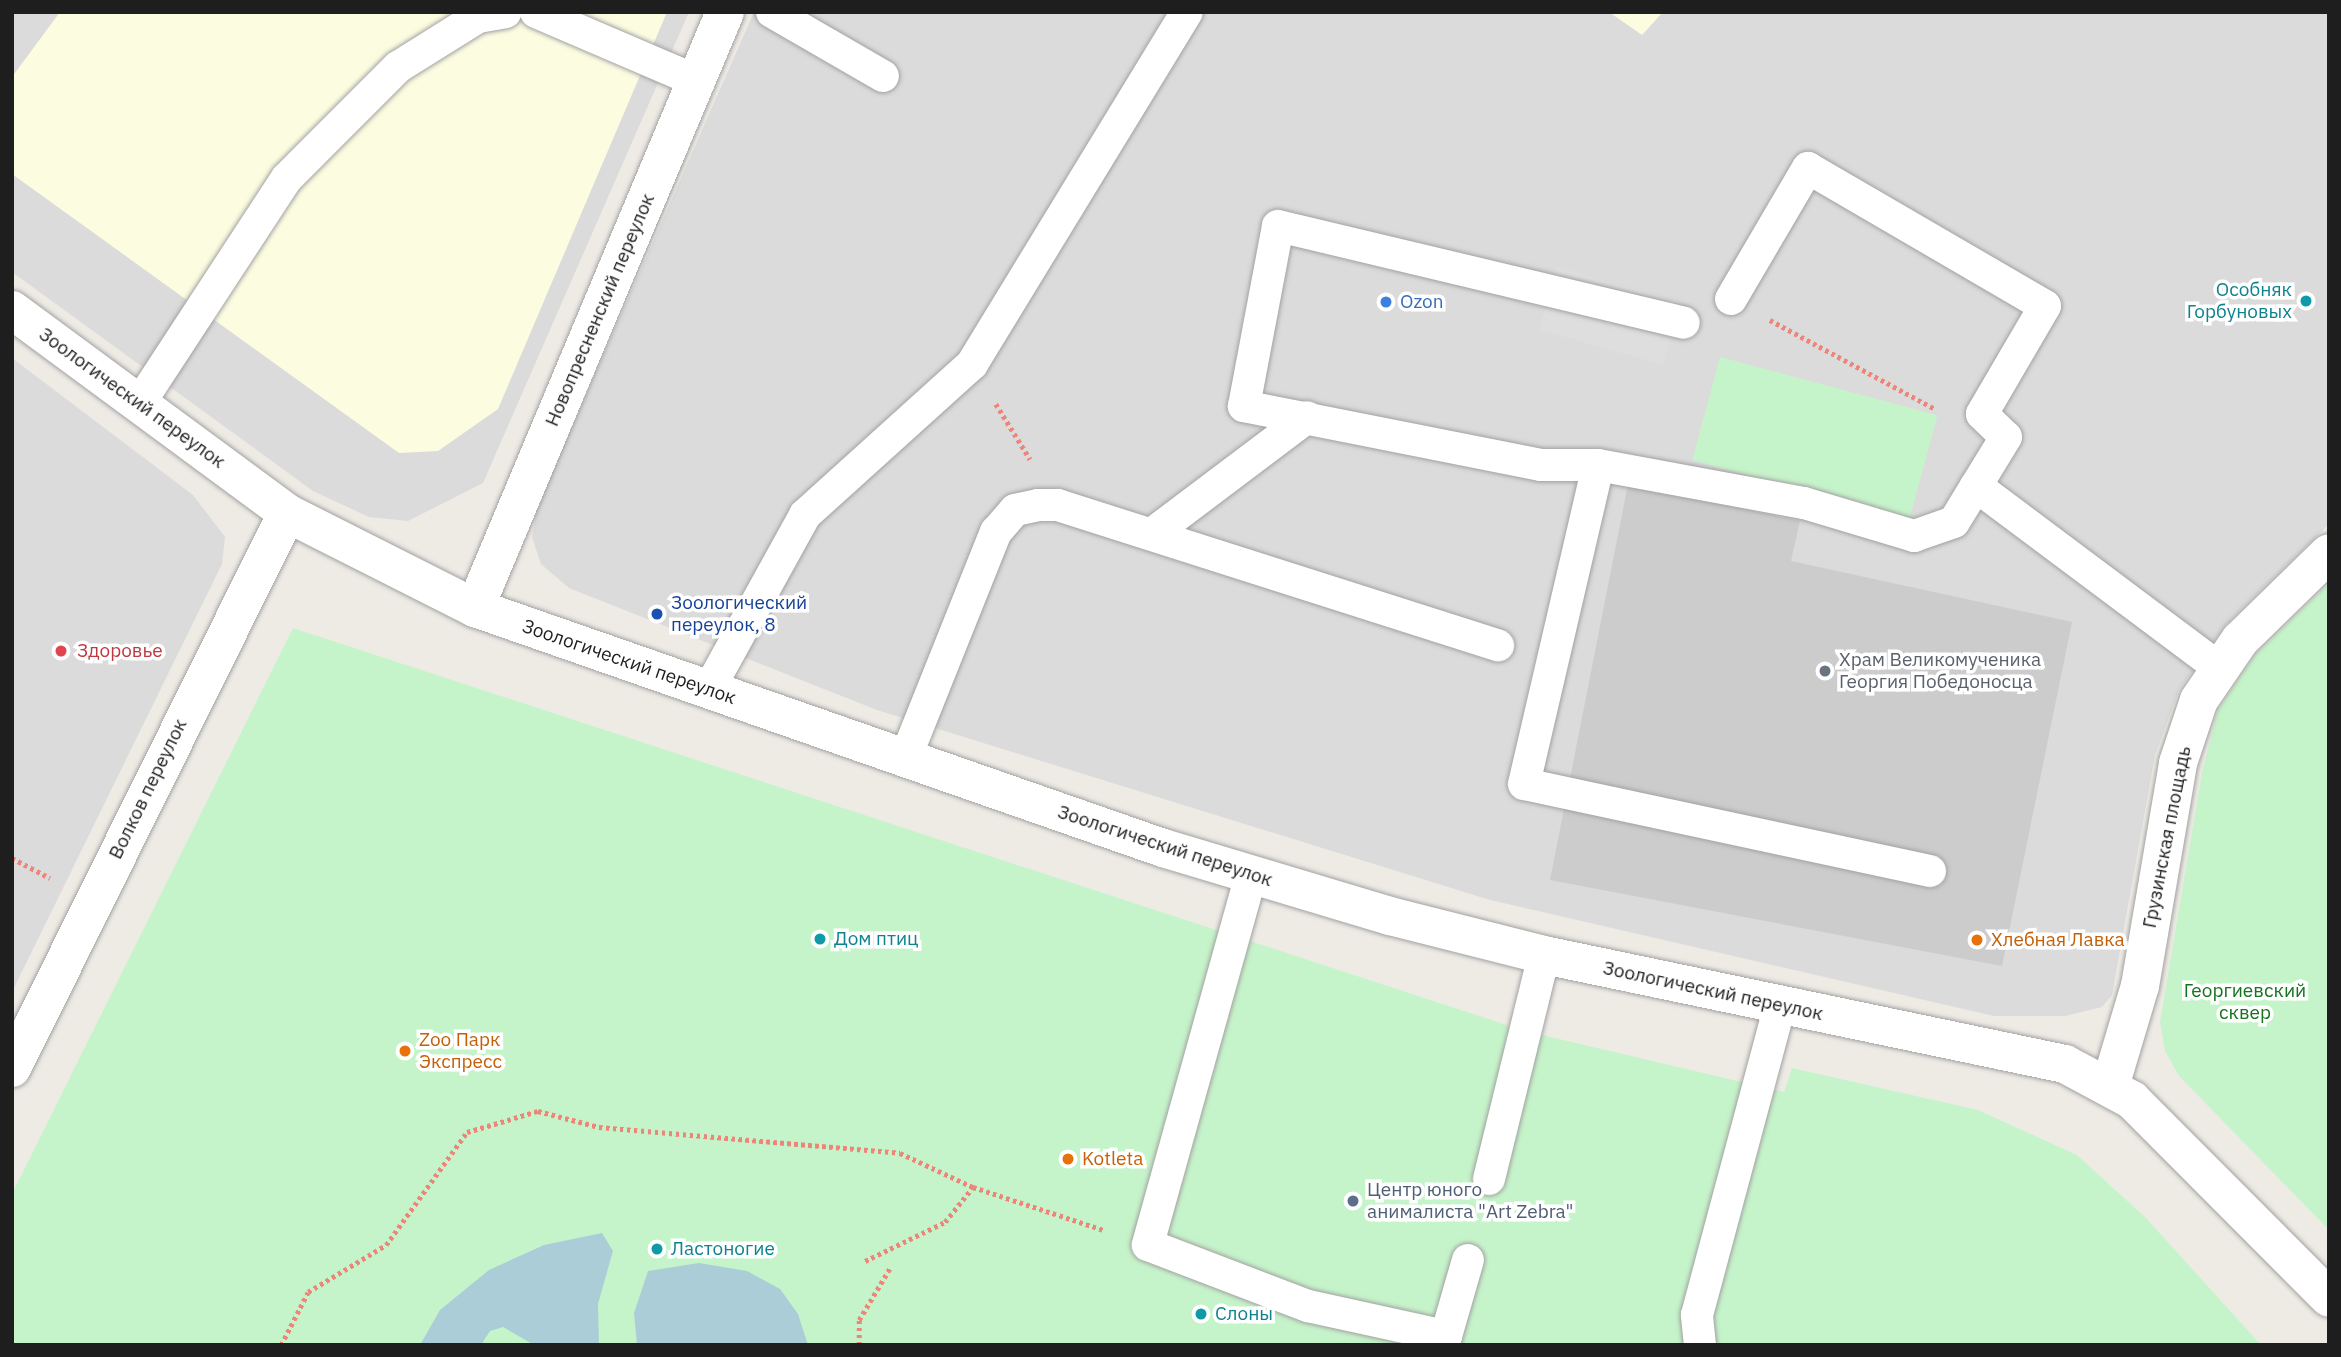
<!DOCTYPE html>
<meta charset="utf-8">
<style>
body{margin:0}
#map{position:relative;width:2341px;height:1357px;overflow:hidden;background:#eeebe5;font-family:"IBM Plex Sans",sans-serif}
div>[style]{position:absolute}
.residential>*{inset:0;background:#dcdbdb}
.education>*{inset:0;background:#fcfce1}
.religious>*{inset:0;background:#ccc}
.park>*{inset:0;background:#c6f4ca;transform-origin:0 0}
.parking>*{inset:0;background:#dedede;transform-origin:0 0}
.water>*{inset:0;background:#aacdd8}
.path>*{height:4.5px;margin-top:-2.25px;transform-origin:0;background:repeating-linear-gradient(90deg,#ed8578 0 3.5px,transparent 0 7px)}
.roads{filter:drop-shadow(0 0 2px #a2a2a2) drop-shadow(0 0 2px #a2a2a2)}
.lane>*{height:32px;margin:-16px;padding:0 16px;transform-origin:16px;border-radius:16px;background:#fff}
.street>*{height:38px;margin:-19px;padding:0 19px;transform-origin:19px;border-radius:19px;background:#fff}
.dots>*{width:19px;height:19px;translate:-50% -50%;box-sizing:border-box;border:4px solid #fff;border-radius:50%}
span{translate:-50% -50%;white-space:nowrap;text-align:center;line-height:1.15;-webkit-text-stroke:7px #fff;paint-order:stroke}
.culture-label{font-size:19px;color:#0d838f}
.right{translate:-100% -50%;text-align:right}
.left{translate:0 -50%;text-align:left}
.shop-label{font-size:19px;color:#366cbe}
.street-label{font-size:19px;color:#1e1e1e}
.transit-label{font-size:19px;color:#164399}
.health-label{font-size:19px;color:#be3a42}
.worship-label{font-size:19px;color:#5b616d}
.food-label{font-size:19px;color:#c56008}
.park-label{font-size:19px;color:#15731e}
.service-label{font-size:19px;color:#4e5e75}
.frame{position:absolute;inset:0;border:14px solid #1e1e1e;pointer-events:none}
</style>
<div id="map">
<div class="residential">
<i style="clip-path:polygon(12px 12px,689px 12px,483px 483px,408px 521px,369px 517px,313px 491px,12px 272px)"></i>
<i style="clip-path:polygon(754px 12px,2329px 12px,2329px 524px,2225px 625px,2179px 690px,2155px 755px,2112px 995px,2102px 1007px,2065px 1016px,1994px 1016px,1490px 900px,877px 710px,569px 588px,541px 564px,532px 537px,538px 504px)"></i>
<i style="clip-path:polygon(12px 358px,193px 495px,225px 537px,222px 564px,12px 992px)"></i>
</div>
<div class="education">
<i style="clip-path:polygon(60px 12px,667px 12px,498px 409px,438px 451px,399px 453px,12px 174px,12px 77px)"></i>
<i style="clip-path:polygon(1609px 12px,1663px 12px,1642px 35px)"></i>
</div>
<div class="religious">
<i style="clip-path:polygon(1628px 484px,1800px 521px,1791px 561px,2072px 622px,2002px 966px,1550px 880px)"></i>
</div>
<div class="park">
<i style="left:1720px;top:357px;width:225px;height:107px;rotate:15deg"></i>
<i style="clip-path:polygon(2329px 583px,2329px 1230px,2179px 1076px,2165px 1051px,2160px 1022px,2202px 773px,2218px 710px,2255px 655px)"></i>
<i style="clip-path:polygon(293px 628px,1525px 1031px,1784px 1092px,1792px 1068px,1978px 1110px,2077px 1155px,2146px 1218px,2261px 1345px,12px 1345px,12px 1194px)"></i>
</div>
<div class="parking">
<i style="left:1557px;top:267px;width:129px;height:65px;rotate:16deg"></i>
</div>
<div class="water">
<i style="clip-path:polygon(602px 1233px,613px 1251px,598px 1304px,599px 1345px,534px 1345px,503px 1327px,490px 1331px,481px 1345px,420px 1345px,440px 1310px,489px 1270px,544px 1245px)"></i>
<i style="clip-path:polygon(699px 1263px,747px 1271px,780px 1289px,798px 1314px,808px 1345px,637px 1345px,634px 1313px,648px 1271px)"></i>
</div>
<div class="path">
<i style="left:1770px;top:320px;width:187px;rotate:28.3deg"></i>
<i style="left:996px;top:404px;width:65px;rotate:58.3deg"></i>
<i style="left:12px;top:858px;width:43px;rotate:27.8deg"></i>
<i style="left:865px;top:1261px;width:89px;rotate:-26deg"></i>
<i style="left:945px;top:1222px;width:45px;rotate:-51.3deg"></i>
<i style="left:281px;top:1345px;width:59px;rotate:-63deg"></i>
<i style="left:308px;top:1292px;width:91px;rotate:-31.1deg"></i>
<i style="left:386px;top:1245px;width:139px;rotate:-54.4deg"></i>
<i style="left:467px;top:1132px;width:74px;rotate:-16.5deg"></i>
<i style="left:538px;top:1111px;width:63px;rotate:14.7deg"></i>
<i style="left:599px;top:1127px;width:302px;rotate:4.9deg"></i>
<i style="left:900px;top:1153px;width:81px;rotate:25deg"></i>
<i style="left:973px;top:1187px;width:138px;rotate:18.2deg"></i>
<i style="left:859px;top:1345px;width:25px;rotate:-90deg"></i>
<i style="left:859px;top:1320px;width:61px;rotate:-59.2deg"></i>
</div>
<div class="roads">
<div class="lane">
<i style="left:536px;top:12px;width:175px;rotate:23.2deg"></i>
<i style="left:772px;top:12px;width:128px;rotate:30deg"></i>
<i style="left:1731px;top:299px;width:152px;rotate:-59.6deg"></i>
<i style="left:1808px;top:168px;width:274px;rotate:30.2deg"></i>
<i style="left:2045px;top:306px;width:125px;rotate:120.3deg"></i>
<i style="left:1982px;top:414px;width:33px;rotate:44deg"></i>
<i style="left:2006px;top:437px;width:57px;rotate:121.5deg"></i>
<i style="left:139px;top:404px;width:270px;rotate:-56.8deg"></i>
<i style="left:287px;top:178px;width:157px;rotate:-45deg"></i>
<i style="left:398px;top:67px;width:94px;rotate:-32deg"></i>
<i style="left:478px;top:17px;width:28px;rotate:-10deg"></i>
<i style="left:1598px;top:465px;width:57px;rotate:180deg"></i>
<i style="left:1541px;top:465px;width:303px;rotate:-168.8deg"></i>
<i style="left:1244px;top:406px;width:183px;rotate:-79.3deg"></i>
<i style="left:1278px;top:226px;width:417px;rotate:13.4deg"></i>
<i style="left:1152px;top:534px;width:194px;rotate:-37deg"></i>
<i style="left:709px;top:689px;width:199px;rotate:-61.1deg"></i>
<i style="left:805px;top:515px;width:225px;rotate:-42.1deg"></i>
<i style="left:972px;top:364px;width:412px;rotate:-58.6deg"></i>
<i style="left:905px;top:759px;width:245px;rotate:-68.2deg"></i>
<i style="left:996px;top:532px;width:29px;rotate:-49deg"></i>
<i style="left:1015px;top:510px;width:24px;rotate:-12deg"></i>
<i style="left:1038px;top:505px;width:20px"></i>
<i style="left:1058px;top:505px;width:462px;rotate:17.7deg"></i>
<i style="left:1930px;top:871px;width:415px;rotate:-167.9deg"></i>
<i style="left:1524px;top:784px;width:327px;rotate:-76.9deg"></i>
<i style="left:1598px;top:465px;width:209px;rotate:10.5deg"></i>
<i style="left:1804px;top:503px;width:115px;rotate:16.7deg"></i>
<i style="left:1914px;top:536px;width:42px;rotate:-19.3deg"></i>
<i style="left:1954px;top:522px;width:42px;rotate:-58.6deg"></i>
<i style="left:1976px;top:486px;width:302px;rotate:36.8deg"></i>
<i style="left:1251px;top:875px;width:384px;rotate:105.6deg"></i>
<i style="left:1148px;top:1245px;width:171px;rotate:20.9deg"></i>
<i style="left:1308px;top:1306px;width:141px;rotate:12.3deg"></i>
<i style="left:1446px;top:1336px;width:9px;rotate:103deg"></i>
<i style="left:1489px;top:1179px;width:231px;rotate:-76.2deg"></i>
<i style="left:1446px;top:1336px;width:79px;rotate:-73.9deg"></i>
<i style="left:1700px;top:1345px;width:30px;rotate:-96deg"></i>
<i style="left:1697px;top:1315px;width:321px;rotate:-75deg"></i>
</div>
<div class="street">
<i style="left:12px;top:310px;width:342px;rotate:36.4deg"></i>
<i style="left:287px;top:513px;width:211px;rotate:26.8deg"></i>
<i style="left:475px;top:608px;width:729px;rotate:19.23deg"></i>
<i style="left:1163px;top:848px;width:237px;rotate:16.7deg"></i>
<i style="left:1390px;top:916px;width:159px;rotate:14.2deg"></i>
<i style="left:1544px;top:955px;width:532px;rotate:11.82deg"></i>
<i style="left:2065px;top:1064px;width:76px;rotate:28.2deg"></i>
<i style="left:2132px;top:1100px;width:279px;rotate:45.1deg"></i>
<i style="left:475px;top:608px;width:646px;rotate:-67.24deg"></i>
<i style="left:12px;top:1068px;width:619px;rotate:-63.64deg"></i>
<i style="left:2111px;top:1083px;width:101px;rotate:-73.4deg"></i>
<i style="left:2140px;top:986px;width:226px;rotate:-80.3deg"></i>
<i style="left:2178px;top:763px;width:66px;rotate:-71.6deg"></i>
<i style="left:2199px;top:700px;width:73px;rotate:-55.7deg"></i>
<i style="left:2240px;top:640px;width:124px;rotate:-44.3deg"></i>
</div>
</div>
<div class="dots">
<i style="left:2306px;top:301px;background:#0f9aa8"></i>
<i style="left:1386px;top:302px;background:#3f7fe0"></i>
<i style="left:657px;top:614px;background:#1a4fb4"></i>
<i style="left:61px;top:651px;background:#e0444e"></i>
<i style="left:1825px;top:671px;background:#6b7280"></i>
<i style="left:820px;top:939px;background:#0f9aa8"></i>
<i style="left:1977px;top:940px;background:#e8710a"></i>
<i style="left:405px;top:1051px;background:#e8710a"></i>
<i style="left:1068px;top:1159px;background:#e8710a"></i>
<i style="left:1353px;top:1201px;background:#5c6f8a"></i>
<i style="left:657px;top:1249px;background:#0f9aa8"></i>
<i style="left:1201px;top:1314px;background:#0f9aa8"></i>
</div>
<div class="culture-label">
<span class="right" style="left:2292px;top:301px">Особняк<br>Горбуновых</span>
<span class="left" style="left:834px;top:939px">Дом птиц</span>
<span class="left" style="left:671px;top:1249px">Ластоногие</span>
<span class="left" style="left:1215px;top:1314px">Слоны</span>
</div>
<div class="shop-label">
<span class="left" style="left:1400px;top:302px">Ozon</span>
</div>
<div class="street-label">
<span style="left:600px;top:310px;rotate:-67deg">Новопресненский переулок</span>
<span style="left:132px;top:398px;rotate:36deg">Зоологический переулок</span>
<span style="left:629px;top:662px;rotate:19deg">Зоологический переулок</span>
<span style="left:148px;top:789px;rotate:-64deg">Волков переулок</span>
<span style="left:2167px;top:837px;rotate:-79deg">Грузинская площадь</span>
<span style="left:1165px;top:846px;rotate:18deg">Зоологический переулок</span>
<span style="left:1713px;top:991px;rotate:12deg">Зоологический переулок</span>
</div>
<div class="transit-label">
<span class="left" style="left:671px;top:614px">Зоологический<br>переулок, 8</span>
</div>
<div class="health-label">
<span class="left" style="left:77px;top:651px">Здоровье</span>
</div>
<div class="worship-label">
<span class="left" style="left:1839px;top:671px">Храм Великомученика<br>Георгия Победоносца</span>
</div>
<div class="food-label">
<span class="left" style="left:1991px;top:940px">Хлебная Лавка</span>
<span class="left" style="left:419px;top:1051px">Zoo Парк<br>Экспресс</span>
<span class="left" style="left:1082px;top:1159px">Kotleta</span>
</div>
<div class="park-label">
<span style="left:2245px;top:1002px">Георгиевский<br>сквер</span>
</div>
<div class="service-label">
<span class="left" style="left:1367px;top:1201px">Центр юного<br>анималиста "Art Zebra"</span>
</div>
<div class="frame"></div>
</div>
